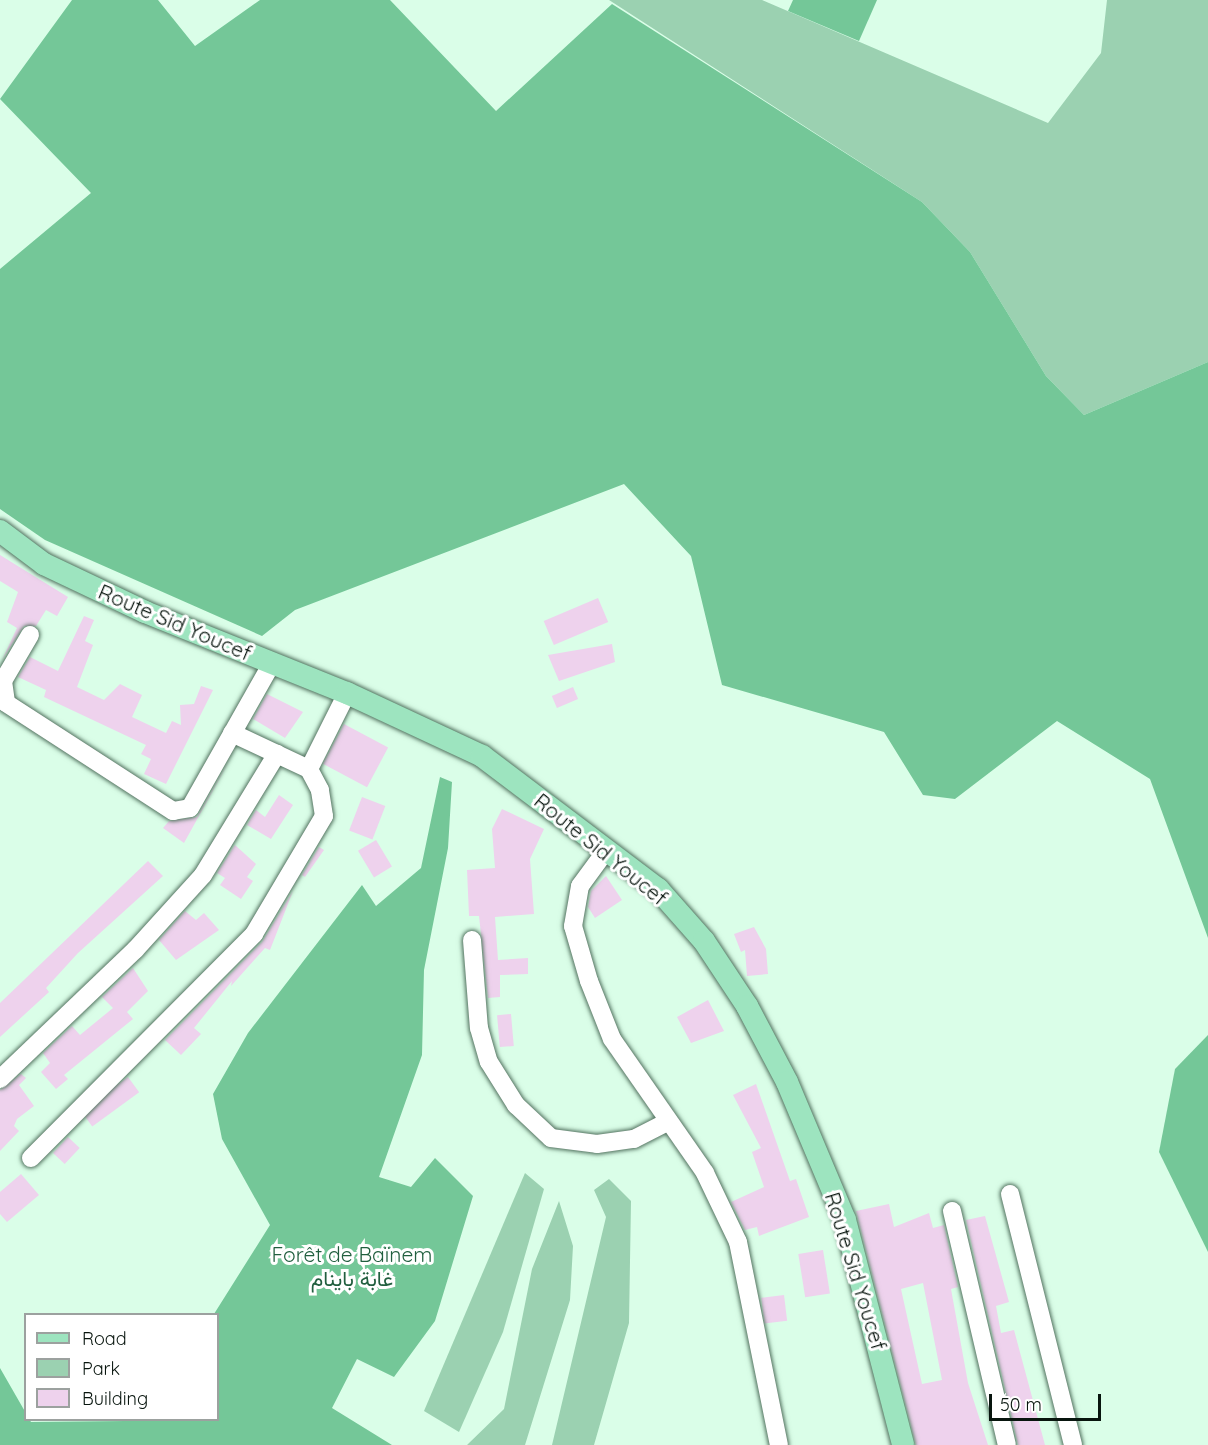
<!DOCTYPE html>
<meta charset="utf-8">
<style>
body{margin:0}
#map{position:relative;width:1208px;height:1445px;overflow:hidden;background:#dafee8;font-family:Quicksand,Vazirmatn,sans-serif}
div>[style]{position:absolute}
.green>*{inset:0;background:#9bd1b1}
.forest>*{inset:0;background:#74c798}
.building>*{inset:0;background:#eed2ed;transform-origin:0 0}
.roads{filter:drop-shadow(0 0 2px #537360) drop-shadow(0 0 2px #537360)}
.minor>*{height:18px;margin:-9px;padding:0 9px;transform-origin:9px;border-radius:9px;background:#fff}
.major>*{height:22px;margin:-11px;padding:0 11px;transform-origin:11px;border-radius:11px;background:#9de4bf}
span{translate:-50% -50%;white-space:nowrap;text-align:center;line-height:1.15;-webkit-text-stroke:6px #fff;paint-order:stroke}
.street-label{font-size:21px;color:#08150e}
.park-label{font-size:21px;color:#215f3f}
.legend{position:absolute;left:24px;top:1313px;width:195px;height:108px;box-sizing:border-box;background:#fff;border:2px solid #9ca19f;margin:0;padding:8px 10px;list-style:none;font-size:18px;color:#08150e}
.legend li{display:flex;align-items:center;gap:12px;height:30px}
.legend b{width:30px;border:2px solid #9ca19f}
.scale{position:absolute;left:989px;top:1394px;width:112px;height:27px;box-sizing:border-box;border:3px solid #08150e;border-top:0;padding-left:8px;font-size:18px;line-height:21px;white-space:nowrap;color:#08150e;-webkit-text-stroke:4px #fff;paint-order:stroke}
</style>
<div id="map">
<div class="green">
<i style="clip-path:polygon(609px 0,762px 0,1048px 123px,1101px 53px,1107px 0,1208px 0,1208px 362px,1084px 415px,1046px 376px,970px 252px,922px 202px)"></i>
<i style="clip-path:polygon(525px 1173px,544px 1189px,503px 1332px,459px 1432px,424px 1411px)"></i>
<i style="clip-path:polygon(609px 1179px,631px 1201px,629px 1323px,594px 1445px,552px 1445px,606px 1217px,594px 1190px)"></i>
<i style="clip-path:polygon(559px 1201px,573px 1246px,570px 1300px,525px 1445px,467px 1445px,504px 1409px,532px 1269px)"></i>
</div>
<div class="forest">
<i style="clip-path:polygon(72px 0,158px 0,195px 46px,260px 0,390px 0,496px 111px,612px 4px,922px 202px,970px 252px,1046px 376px,1084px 415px,1208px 362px,1208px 938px,1150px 779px,1057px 721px,955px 799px,923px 795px,884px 732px,722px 685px,691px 556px,624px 484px,295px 610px,262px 636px,45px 540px,0 509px,0 269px,91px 193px,0 99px)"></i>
<i style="clip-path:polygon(793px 0,877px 0,859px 41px,788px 11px)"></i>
<i style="clip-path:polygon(440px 777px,452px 782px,448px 848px,424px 970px,422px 1055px,379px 1177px,411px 1187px,435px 1158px,473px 1196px,435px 1321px,394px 1377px,357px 1359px,332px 1408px,392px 1445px,0 1445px,0 1368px,31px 1422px,218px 1420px,214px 1314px,270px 1225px,222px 1139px,213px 1094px,248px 1033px,362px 885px,376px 906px,421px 868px)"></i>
<i style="clip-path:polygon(1208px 1035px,1208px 1252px,1159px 1152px,1175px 1069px)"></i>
</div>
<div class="building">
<i style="clip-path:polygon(0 555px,68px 597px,57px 616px,46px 610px,36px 626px,24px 626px,2px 660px,17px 628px,7px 622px,18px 592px,0 581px)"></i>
<i style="left:598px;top:598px;width:26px;height:59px;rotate:67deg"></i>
<i style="clip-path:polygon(84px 616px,94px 620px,85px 641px,93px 645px,77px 687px,104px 700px,120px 684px,142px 695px,132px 717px,166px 733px,172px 721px,181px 725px,180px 705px,194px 704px,201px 686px,213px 690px,166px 784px,144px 774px,151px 759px,141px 754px,146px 745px,44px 697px,46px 690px,18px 677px,30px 657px,58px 671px)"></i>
<i style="clip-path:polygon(612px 644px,615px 662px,559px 681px,548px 655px)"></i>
<i style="left:573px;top:687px;width:13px;height:23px;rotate:67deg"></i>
<i style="clip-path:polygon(267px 694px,303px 712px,285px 738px,253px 719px)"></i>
<i style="left:344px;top:724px;width:50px;height:45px;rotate:28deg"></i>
<i style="clip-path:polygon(232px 756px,184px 843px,163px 828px,169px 821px,197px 817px)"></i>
<i style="clip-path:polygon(279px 795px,293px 805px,271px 839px,247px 825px,256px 810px,265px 817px)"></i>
<i style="left:362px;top:797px;width:25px;height:36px;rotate:21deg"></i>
<i style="clip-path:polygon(502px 809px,544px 829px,530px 859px,534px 914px,495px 917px,498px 960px,528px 958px,528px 974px,500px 975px,500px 997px,488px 998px,479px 916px,469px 916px,467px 870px,495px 868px,492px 829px)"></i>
<i style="left:376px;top:840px;width:31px;height:21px;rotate:59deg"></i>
<i style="clip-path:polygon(235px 845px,256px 864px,247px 877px,253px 881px,241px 899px,220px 885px,225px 878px,217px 873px)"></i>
<i style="clip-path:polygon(319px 847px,324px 850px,305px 877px,302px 875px)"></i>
<i style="clip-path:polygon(148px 861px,163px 876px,78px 953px,46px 988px,49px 992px,0 1037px,0 1003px)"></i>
<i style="clip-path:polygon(606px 876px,622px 900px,595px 918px,588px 907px,591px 891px)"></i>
<i style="clip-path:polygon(293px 891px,270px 950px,265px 948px,231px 986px,232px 981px,194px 1028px,201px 1034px,181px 1055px,165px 1040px,262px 942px)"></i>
<i style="clip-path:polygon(185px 911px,196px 920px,204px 913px,219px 930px,176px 960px,159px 940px)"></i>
<i style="clip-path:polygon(754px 927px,766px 949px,768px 974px,747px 976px,745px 950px,741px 952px,734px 934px)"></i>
<i style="clip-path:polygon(133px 968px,148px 991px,127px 1012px,133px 1019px,64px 1075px,68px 1079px,56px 1089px,41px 1072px,50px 1063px,43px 1053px,72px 1026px,80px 1035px,113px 1008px,102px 997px)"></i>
<i style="clip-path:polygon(708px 1000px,724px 1031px,691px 1043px,677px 1017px)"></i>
<i style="left:511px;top:1014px;width:32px;height:14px;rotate:85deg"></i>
<i style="clip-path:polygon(21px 1074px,26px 1078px,19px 1085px,34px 1106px,17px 1119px,14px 1126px,19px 1131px,0 1151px,0 1090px)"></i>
<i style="left:128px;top:1077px;width:19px;height:58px;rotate:54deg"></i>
<i style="clip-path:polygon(756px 1084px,790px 1181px,796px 1179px,809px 1217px,759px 1236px,757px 1227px,745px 1230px,731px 1202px,764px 1187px,752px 1152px,761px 1148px,733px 1095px)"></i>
<i style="left:68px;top:1137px;width:16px;height:22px;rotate:43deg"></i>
<i style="clip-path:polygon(21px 1174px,39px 1195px,7px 1222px,0 1214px,0 1192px)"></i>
<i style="clip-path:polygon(evenodd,889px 1204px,894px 1227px,929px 1213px,933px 1228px,944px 1225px,958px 1287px,951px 1289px,968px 1383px,988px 1445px,916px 1445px,856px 1211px,889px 1204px,923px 1283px,942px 1380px,922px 1384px,901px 1289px,923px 1283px)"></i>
<i style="clip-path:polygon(985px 1216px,1009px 1302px,996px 1306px,1001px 1333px,1014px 1330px,1045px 1445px,1018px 1445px,966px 1220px)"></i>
<i style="left:823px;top:1250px;width:44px;height:25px;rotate:81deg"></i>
<i style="left:784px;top:1295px;width:26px;height:23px;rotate:83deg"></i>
</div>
<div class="roads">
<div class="minor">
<i style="left:30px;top:635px;width:53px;rotate:120.4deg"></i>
<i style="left:3px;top:681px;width:22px;rotate:82deg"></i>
<i style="left:6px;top:703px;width:199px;rotate:32.9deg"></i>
<i style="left:173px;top:811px;width:17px;rotate:-10deg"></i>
<i style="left:190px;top:808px;width:167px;rotate:-60.5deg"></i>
<i style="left:232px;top:733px;width:85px;rotate:25.1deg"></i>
<i style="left:605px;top:852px;width:42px;rotate:126.3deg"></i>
<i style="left:580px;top:886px;width:41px;rotate:99.9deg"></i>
<i style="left:573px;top:926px;width:57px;rotate:73.8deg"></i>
<i style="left:589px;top:981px;width:62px;rotate:68.4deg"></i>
<i style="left:612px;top:1039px;width:163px;rotate:55.2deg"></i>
<i style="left:705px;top:1173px;width:76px;rotate:64.4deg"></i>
<i style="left:738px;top:1242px;width:207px;rotate:78.6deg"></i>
<i style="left:472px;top:940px;width:88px;rotate:85.5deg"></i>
<i style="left:479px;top:1028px;width:35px;rotate:74deg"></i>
<i style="left:489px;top:1062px;width:51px;rotate:57.9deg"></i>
<i style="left:516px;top:1105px;width:48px;rotate:43.3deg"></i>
<i style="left:551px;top:1138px;width:46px;rotate:7.4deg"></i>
<i style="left:597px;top:1144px;width:37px;rotate:-8deg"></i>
<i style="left:634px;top:1139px;width:39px;rotate:-27deg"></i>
<i style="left:0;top:1079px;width:187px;rotate:-43.7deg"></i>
<i style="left:135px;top:950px;width:101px;rotate:-47.8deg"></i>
<i style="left:203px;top:875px;width:142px;rotate:-58.6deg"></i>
<i style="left:31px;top:1158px;width:316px;rotate:-45.1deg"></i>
<i style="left:254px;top:934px;width:137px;rotate:-59.3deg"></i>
<i style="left:324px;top:816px;width:26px;rotate:-99deg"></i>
<i style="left:320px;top:790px;width:24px;rotate:-118deg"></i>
<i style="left:309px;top:769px;width:85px;rotate:-63.4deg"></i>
<i style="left:1010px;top:1194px;width:259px;rotate:75.9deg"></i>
<i style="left:952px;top:1211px;width:240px;rotate:76.8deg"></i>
</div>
<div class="major">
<i style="left:0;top:531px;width:55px;rotate:36.9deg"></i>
<i style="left:44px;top:564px;width:112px;rotate:25.4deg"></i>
<i style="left:145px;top:612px;width:218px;rotate:21.9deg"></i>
<i style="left:347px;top:693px;width:149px;rotate:25deg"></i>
<i style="left:482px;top:756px;width:221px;rotate:37.1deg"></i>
<i style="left:658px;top:889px;width:69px;rotate:48.5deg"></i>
<i style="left:704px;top:941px;width:78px;rotate:56.5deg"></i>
<i style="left:747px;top:1006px;width:86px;rotate:62.2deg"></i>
<i style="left:787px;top:1082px;width:150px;rotate:67.2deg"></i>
<i style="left:845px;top:1220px;width:232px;rotate:75.5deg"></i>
</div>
</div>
<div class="street-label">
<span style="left:175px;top:622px;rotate:23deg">Route Sid Youcef</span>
<span style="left:601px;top:849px;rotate:39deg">Route Sid Youcef</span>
<span style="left:856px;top:1271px;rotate:73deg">Route Sid Youcef</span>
</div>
<div class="park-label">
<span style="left:352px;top:1266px">Forêt de Baïnem<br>غابة باينام</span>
</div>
<ul class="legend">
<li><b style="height:8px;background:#9de4bf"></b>Road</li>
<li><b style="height:16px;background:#9bd1b1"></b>Park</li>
<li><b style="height:16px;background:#eed2ed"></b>Building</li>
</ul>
<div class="scale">50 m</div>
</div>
